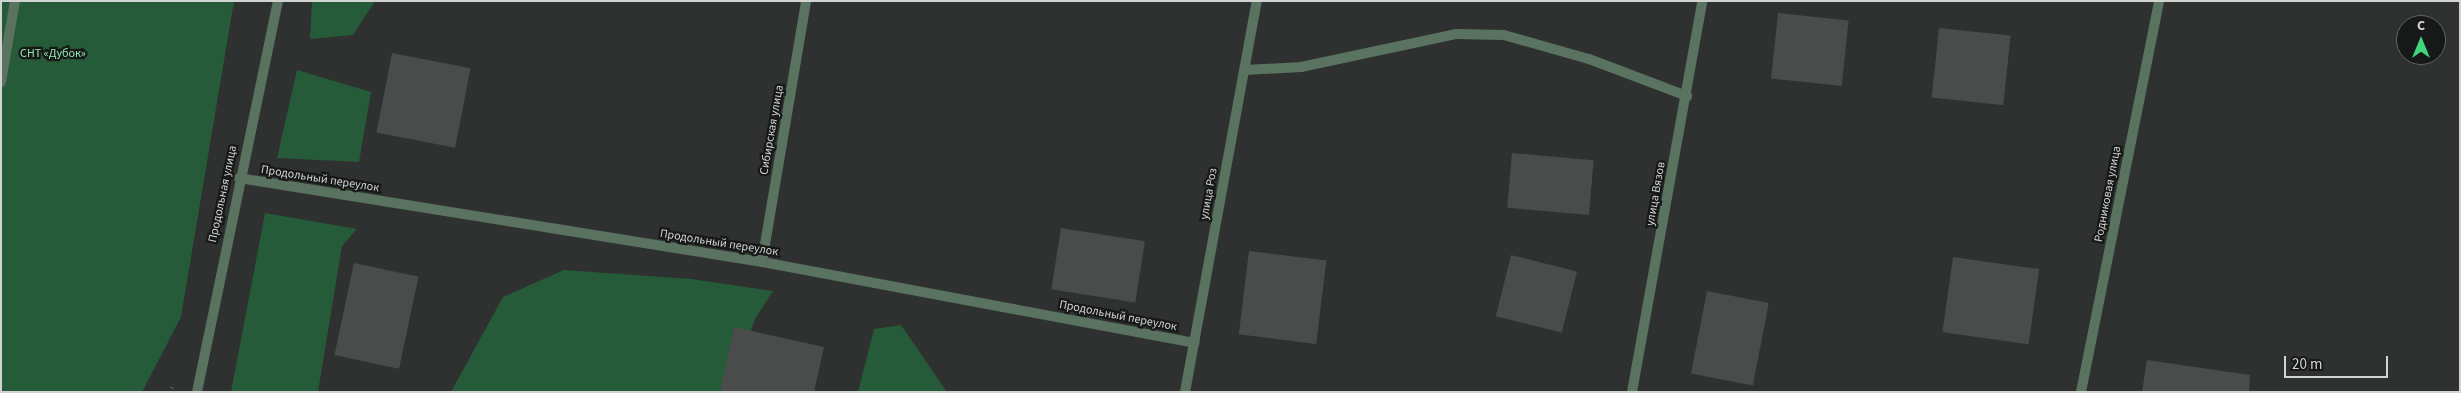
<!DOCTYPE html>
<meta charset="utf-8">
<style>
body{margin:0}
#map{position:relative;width:2461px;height:393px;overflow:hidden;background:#2e312f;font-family:"Source Sans 3",sans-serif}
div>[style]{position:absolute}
.green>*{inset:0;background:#255b38}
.building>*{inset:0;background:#494c4a;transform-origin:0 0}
.path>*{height:3px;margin-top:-1.5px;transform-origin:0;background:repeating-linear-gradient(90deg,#6f716f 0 1px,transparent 0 5px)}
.street>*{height:10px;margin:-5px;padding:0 5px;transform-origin:5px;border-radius:5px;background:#5a7260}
span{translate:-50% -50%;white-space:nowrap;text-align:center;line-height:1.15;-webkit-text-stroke:4.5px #171918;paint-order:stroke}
.park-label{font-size:12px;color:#92e7ac}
.street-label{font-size:12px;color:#d2d4d2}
.frame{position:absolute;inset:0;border:2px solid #d2d4d2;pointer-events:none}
.north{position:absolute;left:2396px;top:15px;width:50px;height:50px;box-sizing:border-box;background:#171918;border:1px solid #626462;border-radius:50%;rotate:0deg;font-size:14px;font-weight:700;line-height:20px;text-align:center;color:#d2d4d2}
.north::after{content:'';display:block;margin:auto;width:18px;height:22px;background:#3ed77d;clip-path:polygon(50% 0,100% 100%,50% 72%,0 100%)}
.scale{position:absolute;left:2284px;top:356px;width:104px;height:22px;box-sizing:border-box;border:2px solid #d2d4d2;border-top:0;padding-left:6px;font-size:15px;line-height:18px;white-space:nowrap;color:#d2d4d2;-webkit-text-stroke:4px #171918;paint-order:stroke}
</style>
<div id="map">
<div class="green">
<i style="clip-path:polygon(1px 1px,234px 1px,181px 317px,142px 392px,1px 392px)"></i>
<i style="clip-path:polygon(312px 1px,375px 1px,353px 35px,310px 39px)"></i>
<i style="clip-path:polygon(297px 70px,371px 92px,359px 162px,277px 158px)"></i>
<i style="clip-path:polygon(265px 213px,357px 229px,342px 246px,318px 392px,231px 392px)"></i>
<i style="clip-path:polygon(564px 270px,691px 279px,773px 291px,755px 319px,730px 392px,451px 392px,503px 297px)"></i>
<i style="clip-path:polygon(901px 325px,947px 392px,858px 392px,874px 329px)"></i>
</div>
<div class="building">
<i style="left:1778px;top:13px;width:71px;height:66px;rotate:6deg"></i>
<i style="left:1939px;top:28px;width:72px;height:70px;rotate:6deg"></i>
<i style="left:392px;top:53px;width:80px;height:81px;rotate:11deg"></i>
<i style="left:1512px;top:153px;width:82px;height:55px;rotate:5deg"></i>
<i style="left:1061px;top:228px;width:85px;height:62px;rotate:9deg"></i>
<i style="left:1249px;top:251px;width:78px;height:84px;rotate:7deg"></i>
<i style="left:1511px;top:255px;width:68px;height:63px;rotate:14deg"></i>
<i style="left:1953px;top:257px;width:87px;height:76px;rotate:8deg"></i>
<i style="left:354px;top:263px;width:66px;height:94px;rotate:12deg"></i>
<i style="left:1707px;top:291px;width:63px;height:84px;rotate:11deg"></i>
<i style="clip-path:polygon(734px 327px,824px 347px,814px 392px,720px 392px)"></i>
<i style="clip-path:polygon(2147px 360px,2250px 375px,2249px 392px,2142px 392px)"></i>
</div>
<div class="path">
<i style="left:169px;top:392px;width:9px;rotate:-58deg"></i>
</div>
<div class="street">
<i style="left:1244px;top:70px;width:57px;rotate:-3deg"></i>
<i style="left:1301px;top:67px;width:158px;rotate:-12deg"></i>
<i style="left:1456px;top:34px;width:48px;rotate:1.2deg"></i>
<i style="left:1504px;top:35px;width:88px;rotate:15.8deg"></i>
<i style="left:1589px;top:59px;width:105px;rotate:20.7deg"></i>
<i style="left:1px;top:82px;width:82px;rotate:-80.2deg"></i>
<i style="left:239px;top:178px;width:530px;rotate:9.12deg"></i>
<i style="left:762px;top:262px;width:440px;rotate:10.6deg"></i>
<i style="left:762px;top:262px;width:265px;rotate:-80.4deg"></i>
<i style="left:197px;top:392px;width:399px;rotate:-78.3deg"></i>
<i style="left:1185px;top:392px;width:398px;rotate:-79.6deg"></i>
<i style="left:1632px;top:392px;width:397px;rotate:-79.8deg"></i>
<i style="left:2081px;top:392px;width:399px;rotate:-78.7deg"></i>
</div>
<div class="park-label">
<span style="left:53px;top:54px">СНТ «Дубок»</span>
</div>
<div class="street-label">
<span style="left:772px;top:130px;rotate:-80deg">Сибирская улица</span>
<span style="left:320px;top:179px;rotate:9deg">Продольный переулок</span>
<span style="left:223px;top:194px;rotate:-78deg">Продольная улица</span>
<span style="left:1209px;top:194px;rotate:-80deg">улица Роз</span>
<span style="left:1656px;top:194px;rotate:-80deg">улица Вязов</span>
<span style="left:2108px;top:194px;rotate:-79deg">Родниковая улица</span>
<span style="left:719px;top:243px;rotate:9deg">Продольный переулок</span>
<span style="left:1118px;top:316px;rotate:11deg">Продольный переулок</span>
</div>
<div class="frame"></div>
<div class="north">С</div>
<div class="scale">20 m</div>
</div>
